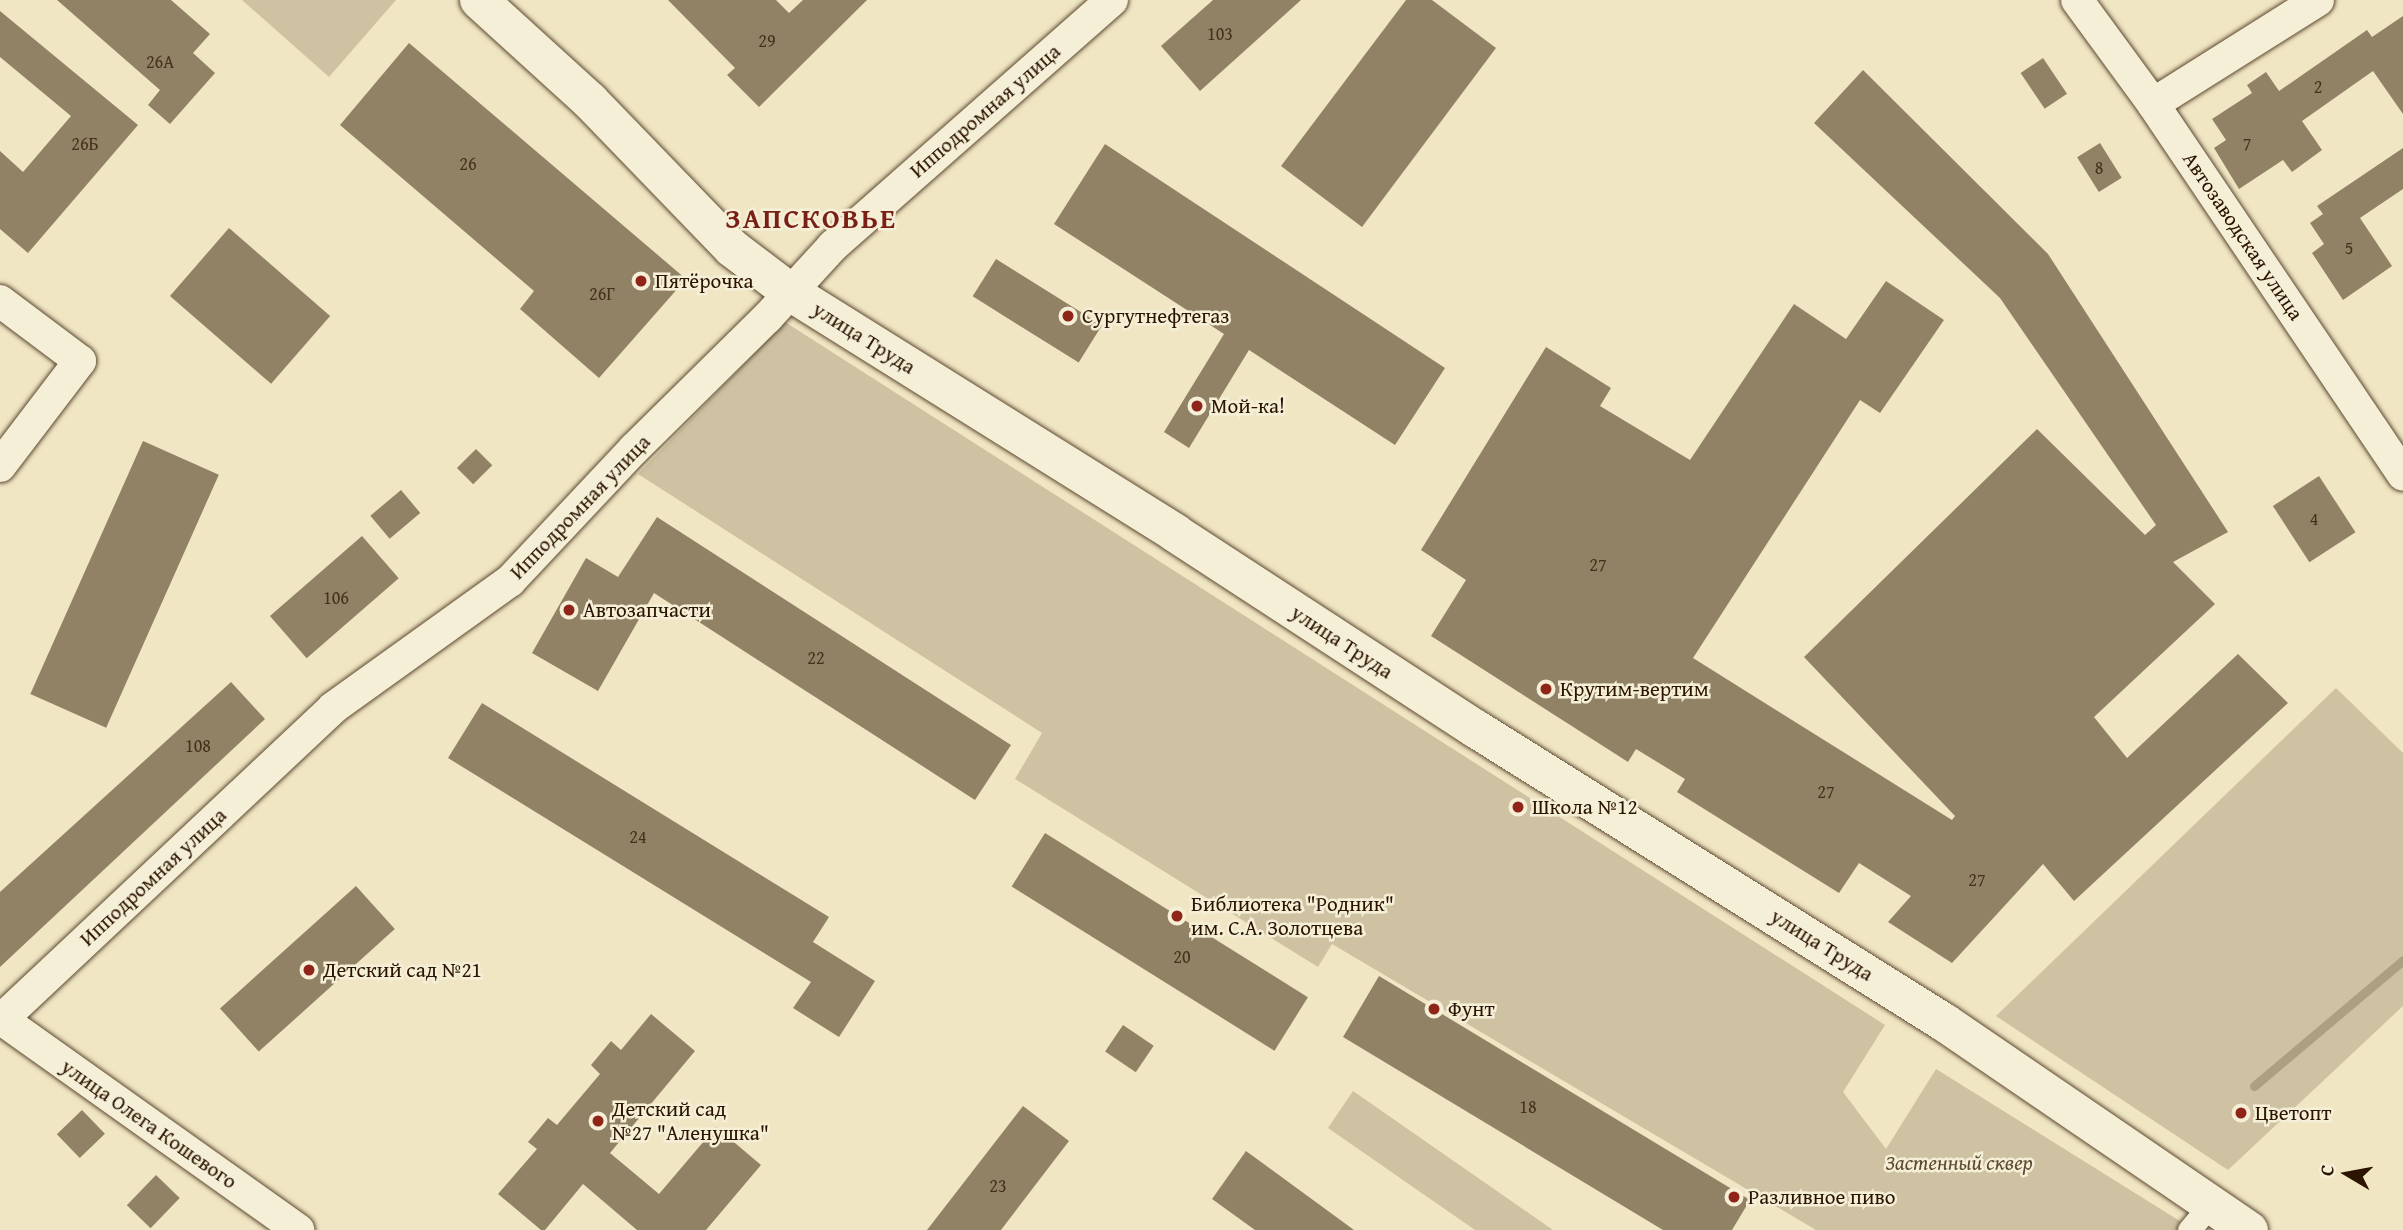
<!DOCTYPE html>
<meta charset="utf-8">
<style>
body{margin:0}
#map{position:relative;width:2403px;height:1230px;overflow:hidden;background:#f0e6c3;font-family:"Gentium Book Plus",serif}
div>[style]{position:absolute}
.green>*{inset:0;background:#cfc2a2}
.stream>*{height:9px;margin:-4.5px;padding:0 4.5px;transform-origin:4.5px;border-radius:4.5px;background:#ad9f81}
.building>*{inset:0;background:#928265;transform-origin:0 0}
.roads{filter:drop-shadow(0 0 2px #5d4931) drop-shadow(0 0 2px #5d4931)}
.pedestrian>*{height:23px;margin:-11.5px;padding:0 11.5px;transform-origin:11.5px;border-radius:11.5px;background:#f5efd8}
.minor>*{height:32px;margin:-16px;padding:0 16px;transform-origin:16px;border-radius:16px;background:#f5efd8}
.secondary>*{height:38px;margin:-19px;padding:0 19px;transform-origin:19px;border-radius:19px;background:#f5efd8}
.dots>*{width:19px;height:19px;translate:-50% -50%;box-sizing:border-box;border:4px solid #f5efd8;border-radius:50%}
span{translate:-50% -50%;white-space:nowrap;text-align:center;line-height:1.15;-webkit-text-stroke:5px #f5efd8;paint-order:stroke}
.number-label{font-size:18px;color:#463019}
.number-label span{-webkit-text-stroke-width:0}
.street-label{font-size:21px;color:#2c1500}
.poi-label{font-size:21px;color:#2c1500}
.left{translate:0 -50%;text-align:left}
.park-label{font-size:21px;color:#5d4931;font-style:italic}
.district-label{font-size:28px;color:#7a1f14;font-weight:700;letter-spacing:2px}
.north{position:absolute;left:2312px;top:1139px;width:70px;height:70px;-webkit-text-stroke:5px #f5efd8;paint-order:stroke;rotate:280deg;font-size:19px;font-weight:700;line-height:28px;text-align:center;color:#2c1500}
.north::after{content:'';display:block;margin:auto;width:24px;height:32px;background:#2c1500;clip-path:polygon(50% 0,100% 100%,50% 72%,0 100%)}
</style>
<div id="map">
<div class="green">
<i style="clip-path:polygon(242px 0,396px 0,329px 77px)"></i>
<i style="clip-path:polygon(785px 322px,1885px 1025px,1843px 1092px,1886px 1149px,1936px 1069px,2183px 1223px,2178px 1230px,1816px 1230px,1332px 944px,1318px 967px,1015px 779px,1042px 733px,638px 474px)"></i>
<i style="clip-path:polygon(2336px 688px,2403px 753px,2403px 1006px,2228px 1170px,1996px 1016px)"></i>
<i style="clip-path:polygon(1353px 1091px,1553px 1230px,1475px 1230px,1328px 1128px)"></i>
</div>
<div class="stream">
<i style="left:2254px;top:1086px;width:195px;rotate:-40.2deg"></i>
</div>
<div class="building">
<i style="clip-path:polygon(57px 0,171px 0,210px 34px,193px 53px,215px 73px,170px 124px,148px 105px,160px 90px)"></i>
<i style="clip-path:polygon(668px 0,776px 0,789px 13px,803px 0,867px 0,759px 107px,727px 75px,735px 68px)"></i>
<i style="clip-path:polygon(1213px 0,1301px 0,1200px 91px,1161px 46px)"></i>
<i style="clip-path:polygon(1406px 0,1432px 0,1496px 48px,1362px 227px,1281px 166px)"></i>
<i style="clip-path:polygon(0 11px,138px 125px,28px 253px,0 229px,0 151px,23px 172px,71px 116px,0 57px)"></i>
<i style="clip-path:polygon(2403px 16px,2403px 114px,2373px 71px,2302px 121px,2322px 150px,2292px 172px,2283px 160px,2239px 189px,2214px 148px,2226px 140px,2212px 119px,2252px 93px,2247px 85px,2266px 72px,2279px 91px,2367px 30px,2372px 37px)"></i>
<i style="clip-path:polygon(409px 43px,686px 279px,599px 378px,520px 309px,534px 291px,340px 125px)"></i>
<i style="left:2043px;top:58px;width:43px;height:27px;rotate:56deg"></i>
<i style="clip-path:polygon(1863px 70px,2048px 254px,2228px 532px,2173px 562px,2215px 604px,2094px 717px,2127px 758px,2238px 654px,2288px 703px,2074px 901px,2043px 864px,1952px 963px,1888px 922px,1911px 896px,1859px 863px,1839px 893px,1677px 792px,1685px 779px,1636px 749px,1628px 762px,1431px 636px,1466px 580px,1421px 550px,1546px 347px,1611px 388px,1600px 406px,1690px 460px,1794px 304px,1846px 339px,1886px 281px,1944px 320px,1880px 413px,1860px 400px,1693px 658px,1952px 820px,1955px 816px,1804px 657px,2037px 429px,2145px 535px,2156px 525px,2000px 298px,1814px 123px)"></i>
<i style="left:2100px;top:143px;width:41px;height:27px;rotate:58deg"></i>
<i style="clip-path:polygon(1105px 144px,1445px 368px,1395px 445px,1249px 350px,1189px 448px,1164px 432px,1224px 334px,1054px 224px)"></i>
<i style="clip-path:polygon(2403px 148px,2403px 189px,2360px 218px,2392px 266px,2343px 300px,2312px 253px,2324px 244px,2310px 223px,2323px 214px,2317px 206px)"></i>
<i style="left:229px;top:228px;width:134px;height:90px;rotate:41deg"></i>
<i style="left:996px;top:259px;width:125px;height:44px;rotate:32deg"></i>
<i style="left:143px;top:441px;width:83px;height:277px;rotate:24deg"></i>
<i style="left:476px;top:449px;width:23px;height:27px;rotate:45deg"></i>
<i style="left:2319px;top:476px;width:67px;height:55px;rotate:57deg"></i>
<i style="left:401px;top:490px;width:30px;height:40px;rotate:50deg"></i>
<i style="clip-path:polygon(657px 517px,1011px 745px,975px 800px,654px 593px,598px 691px,532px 653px,586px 558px,618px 577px)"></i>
<i style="left:362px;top:536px;width:56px;height:122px;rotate:49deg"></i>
<i style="clip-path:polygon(231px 682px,265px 719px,0 967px,0 892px)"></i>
<i style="clip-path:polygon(482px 703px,829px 917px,813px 942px,875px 981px,839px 1037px,793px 1008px,811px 982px,448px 758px)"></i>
<i style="left:1045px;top:833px;width:310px;height:63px;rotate:32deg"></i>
<i style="left:356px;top:886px;width:58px;height:183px;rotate:48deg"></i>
<i style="clip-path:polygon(1379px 976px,1750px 1200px,1732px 1230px,1663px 1230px,1343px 1037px)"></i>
<i style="clip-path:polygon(651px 1014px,695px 1051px,610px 1153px,659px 1194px,716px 1127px,761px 1165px,706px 1230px,637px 1230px,583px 1184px,545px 1230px,541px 1230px,498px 1194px,537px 1149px,528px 1142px,548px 1118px,557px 1125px,600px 1074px,591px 1065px,611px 1041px,621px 1050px)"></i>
<i style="left:1123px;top:1025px;width:37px;height:32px;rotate:34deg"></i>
<i style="clip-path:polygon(1023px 1106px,1069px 1141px,1001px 1230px,927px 1230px)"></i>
<i style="left:82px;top:1110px;width:33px;height:35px;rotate:46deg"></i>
<i style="clip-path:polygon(1246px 1151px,1354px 1230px,1255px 1230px,1212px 1199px)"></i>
<i style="left:156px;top:1175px;width:33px;height:42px;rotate:44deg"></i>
</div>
<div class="roads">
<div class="pedestrian">
<i style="left:2189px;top:1230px;width:35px;rotate:-50deg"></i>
</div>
<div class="minor">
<i style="left:2077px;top:0;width:129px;rotate:53.8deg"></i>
<i style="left:2153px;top:104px;width:447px;rotate:56deg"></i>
<i style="left:2153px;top:104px;width:195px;rotate:-32.2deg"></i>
<i style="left:0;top:301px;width:100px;rotate:36.9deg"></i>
<i style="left:80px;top:361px;width:132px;rotate:127.3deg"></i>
<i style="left:0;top:1018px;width:366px;rotate:35.4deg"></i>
<i style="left:0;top:1021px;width:457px;rotate:-43.2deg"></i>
<i style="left:333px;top:708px;width:218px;rotate:-35.7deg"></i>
<i style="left:510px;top:581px;width:181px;rotate:-46.8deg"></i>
<i style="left:634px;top:449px;width:187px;rotate:-44.6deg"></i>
<i style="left:767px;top:318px;width:98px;rotate:-47.5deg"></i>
<i style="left:833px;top:246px;width:372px;rotate:-41.4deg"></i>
</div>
<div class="secondary">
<i style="left:479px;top:0;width:150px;rotate:42.3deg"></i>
<i style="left:590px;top:101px;width:204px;rotate:46deg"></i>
<i style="left:732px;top:248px;width:73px;rotate:37.2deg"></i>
<i style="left:790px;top:292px;width:454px;rotate:32deg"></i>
<i style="left:1175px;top:533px;width:359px;rotate:33.1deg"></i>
<i style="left:1476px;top:729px;width:554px;rotate:32.08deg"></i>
<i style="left:1945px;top:1023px;width:368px;rotate:34.3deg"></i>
</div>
</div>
<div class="dots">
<i style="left:641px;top:281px;background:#8f2418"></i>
<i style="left:1068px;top:316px;background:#8f2418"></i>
<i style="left:1197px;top:406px;background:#8f2418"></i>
<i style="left:569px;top:610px;background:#8f2418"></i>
<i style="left:1546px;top:689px;background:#8f2418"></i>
<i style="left:1518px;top:807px;background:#8f2418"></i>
<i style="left:1177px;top:916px;background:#8f2418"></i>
<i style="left:309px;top:970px;background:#8f2418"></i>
<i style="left:1434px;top:1009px;background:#8f2418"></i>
<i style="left:2241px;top:1113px;background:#8f2418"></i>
<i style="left:598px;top:1121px;background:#8f2418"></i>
<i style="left:1734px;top:1197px;background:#8f2418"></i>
</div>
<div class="number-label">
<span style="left:1220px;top:34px">103</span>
<span style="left:767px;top:41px">29</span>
<span style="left:160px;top:62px">26А</span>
<span style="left:2318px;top:87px">2</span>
<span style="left:85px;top:144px">26Б</span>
<span style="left:2247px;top:144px">7</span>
<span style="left:468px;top:164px">26</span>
<span style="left:2099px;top:168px">8</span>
<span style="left:2349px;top:248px">5</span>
<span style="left:602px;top:294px">26Г</span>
<span style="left:2314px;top:519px">4</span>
<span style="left:1598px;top:565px">27</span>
<span style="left:336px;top:598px">106</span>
<span style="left:816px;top:658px">22</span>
<span style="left:198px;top:746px">108</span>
<span style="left:1826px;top:792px">27</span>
<span style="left:638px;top:837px">24</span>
<span style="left:1977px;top:880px">27</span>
<span style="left:1182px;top:957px">20</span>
<span style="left:1528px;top:1107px">18</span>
<span style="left:998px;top:1186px">23</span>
</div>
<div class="street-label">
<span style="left:985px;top:111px;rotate:-41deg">Ипподромная улица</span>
<span style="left:2243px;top:236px;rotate:56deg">Автозаводская улица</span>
<span style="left:864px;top:338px;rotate:32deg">улица Труда</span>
<span style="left:580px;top:507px;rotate:-46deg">Ипподромная улица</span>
<span style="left:1342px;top:642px;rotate:33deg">улица Труда</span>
<span style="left:153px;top:877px;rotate:-43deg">Ипподромная улица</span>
<span style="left:1822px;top:945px;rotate:32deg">улица Труда</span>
<span style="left:149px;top:1124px;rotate:35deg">улица Олега Кошевого</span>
</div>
<div class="poi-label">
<span class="left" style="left:655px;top:281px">Пятёрочка</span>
<span class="left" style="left:1082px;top:316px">Сургутнефтегаз</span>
<span class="left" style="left:1211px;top:406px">Мой-ка!</span>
<span class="left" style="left:583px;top:610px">Автозапчасти</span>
<span class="left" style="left:1560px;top:689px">Крутим-вертим</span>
<span class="left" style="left:1532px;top:807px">Школа №12</span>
<span class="left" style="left:1191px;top:916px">Библиотека "Родник"<br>им. С.А. Золотцева</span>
<span class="left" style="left:323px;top:970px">Детский сад №21</span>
<span class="left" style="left:1448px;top:1009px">Фунт</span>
<span class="left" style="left:612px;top:1121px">Детский сад<br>№27 "Аленушка"</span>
<span class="left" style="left:2255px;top:1113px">Цветопт</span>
<span class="left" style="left:1748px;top:1197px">Разливное пиво</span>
</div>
<div class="park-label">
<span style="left:1959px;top:1163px">Застенный сквер</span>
</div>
<div class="district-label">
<span style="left:811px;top:218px">ЗАПСКОВЬЕ</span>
</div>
<div class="north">С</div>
</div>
